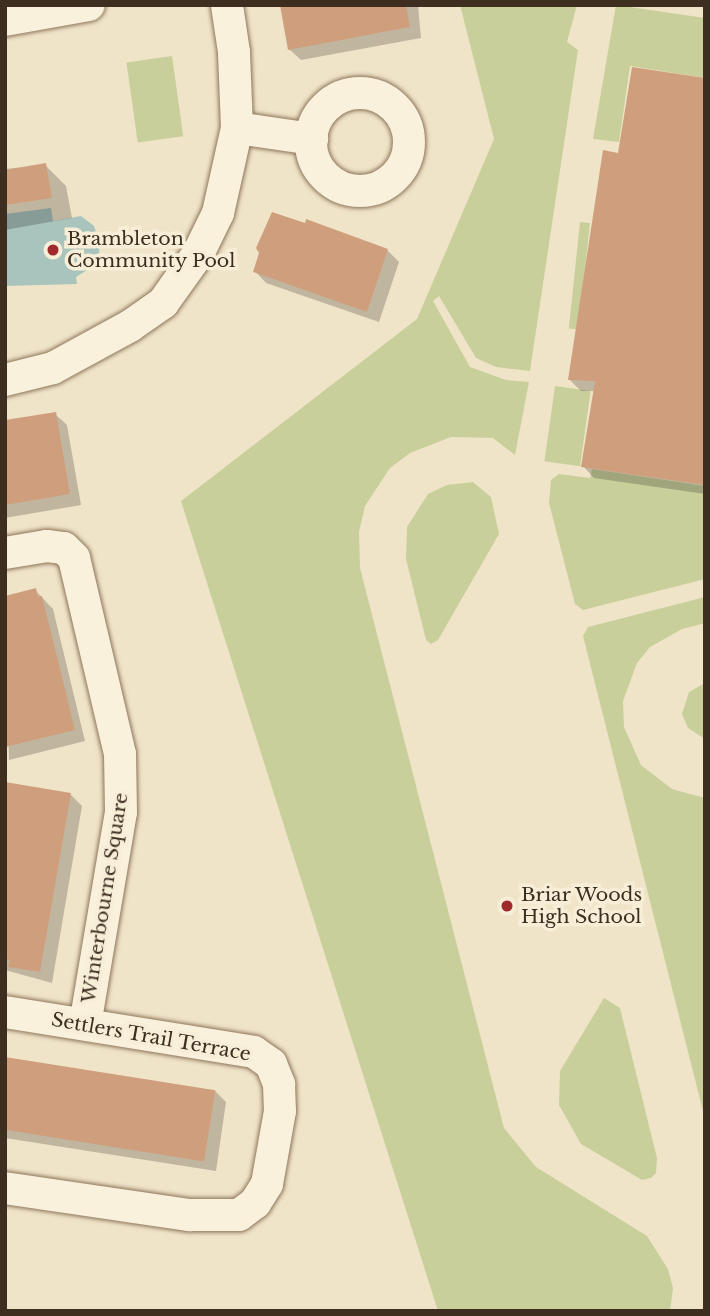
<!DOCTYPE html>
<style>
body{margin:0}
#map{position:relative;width:710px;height:1316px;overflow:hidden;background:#f0e4c8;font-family:"Libre Baskerville",serif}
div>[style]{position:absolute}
.green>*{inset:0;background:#c9cf9b;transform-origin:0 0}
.water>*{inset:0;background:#a9c4bc}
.shadow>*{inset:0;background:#0003}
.building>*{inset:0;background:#cf9f7d;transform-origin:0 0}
.roads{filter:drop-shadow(0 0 2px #8d765c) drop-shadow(0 0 2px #8d765c)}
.minor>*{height:32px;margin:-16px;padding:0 16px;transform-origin:16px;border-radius:16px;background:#faf1dc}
.minor>.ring{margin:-16px;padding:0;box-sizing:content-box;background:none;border:32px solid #faf1dc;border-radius:50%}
.dots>*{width:19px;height:19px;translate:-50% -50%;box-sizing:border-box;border:4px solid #f7eed8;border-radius:50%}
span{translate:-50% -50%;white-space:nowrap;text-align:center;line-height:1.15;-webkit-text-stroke:7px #f7eed8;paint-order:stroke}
.poi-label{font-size:19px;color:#3d2e20}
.left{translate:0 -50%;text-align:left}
.street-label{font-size:19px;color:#3d2e20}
.frame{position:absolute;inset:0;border:7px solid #3d2e20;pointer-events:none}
</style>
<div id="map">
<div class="green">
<i style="clip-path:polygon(460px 5px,577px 5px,567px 42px,578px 50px,530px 371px,496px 367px,476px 358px,439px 296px,433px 301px,470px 367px,506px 380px,529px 382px,515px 455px,493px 438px,451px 437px,410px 453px,390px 468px,365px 506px,359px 532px,360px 568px,504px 1128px,536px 1167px,647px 1236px,668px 1269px,673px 1288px,670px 1311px,438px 1311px,181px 501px,417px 319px,494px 139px)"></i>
<i style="clip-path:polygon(616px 5px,705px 18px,705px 78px,630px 66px,619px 142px,593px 139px)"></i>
<i style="left:172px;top:56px;width:81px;height:46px;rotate:82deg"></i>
<i style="left:580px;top:222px;width:10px;height:107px;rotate:6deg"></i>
<i style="left:555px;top:386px;width:36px;height:76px;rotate:8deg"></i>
<i style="clip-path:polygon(592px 469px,705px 486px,705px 579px,583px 610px,575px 604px,549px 503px,551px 480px,559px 474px,590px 478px)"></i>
<i style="clip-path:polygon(473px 482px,491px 497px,499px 534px,438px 640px,431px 644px,426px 640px,406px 559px,407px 527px,428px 494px,447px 485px)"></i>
<i style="clip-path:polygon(705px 597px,705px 623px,682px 629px,650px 647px,637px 663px,623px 701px,624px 727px,641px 765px,672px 789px,705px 798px,705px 1119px,583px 636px,588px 627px)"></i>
<i style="clip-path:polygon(705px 683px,705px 739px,688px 728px,682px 714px,689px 692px)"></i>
<i style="clip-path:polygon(604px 998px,620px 1008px,657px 1158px,656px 1173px,651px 1178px,642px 1180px,581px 1144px,559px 1105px,560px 1071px)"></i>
</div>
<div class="water">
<i style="clip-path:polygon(51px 208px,53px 221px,81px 216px,94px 226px,100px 244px,98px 263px,76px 277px,77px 284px,5px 286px,5px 214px)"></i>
</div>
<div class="shadow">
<i style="clip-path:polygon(282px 5px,418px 5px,421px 38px,301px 60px,289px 49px)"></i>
<i style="clip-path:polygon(705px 80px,705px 494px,594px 478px,583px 466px,596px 391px,581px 391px,569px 379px,620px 155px)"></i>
<i style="clip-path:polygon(45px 165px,66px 186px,72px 218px,5px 230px,5px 169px)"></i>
<i style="clip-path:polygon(387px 250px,399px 262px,379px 322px,266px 283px,255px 271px)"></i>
<i style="clip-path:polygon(55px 414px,67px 425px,81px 505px,5px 518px,5px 422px)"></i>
<i style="clip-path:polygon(35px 590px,53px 609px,85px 741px,9px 760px,5px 597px)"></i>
<i style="clip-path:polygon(5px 784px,70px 794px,82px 806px,52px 983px,5px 970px)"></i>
<i style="clip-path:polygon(5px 1059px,215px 1091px,226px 1102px,216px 1171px,5px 1138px)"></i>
</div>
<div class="building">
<i style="clip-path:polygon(280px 5px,406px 5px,410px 27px,288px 50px)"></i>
<i style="clip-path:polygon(632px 67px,705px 78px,705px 485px,581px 467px,595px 381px,568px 380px,603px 150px,618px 153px)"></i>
<i style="clip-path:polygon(46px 163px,52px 198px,5px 205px,5px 170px)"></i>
<i style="clip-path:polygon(272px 212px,305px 223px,306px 219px,388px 249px,367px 312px,253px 272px,259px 253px,256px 248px)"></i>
<i style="clip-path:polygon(56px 412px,70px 494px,5px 505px,5px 420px)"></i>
<i style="clip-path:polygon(36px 588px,38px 597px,42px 596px,75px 730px,5px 747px,5px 596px)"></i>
<i style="clip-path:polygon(5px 782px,71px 793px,40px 972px,8px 967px,10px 960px,5px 959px)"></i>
<i style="left:5px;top:1057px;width:213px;height:72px;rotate:9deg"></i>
</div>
<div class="roads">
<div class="minor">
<i style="left:5px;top:20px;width:85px;rotate:-10.1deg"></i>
<i class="ring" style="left:311px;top:93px;width:66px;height:66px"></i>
<i style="left:237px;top:128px;width:76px;rotate:8.3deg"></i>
<i style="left:5px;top:380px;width:49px;rotate:-14deg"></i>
<i style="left:53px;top:368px;width:88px;rotate:-28.6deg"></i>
<i style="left:130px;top:326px;width:40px;rotate:-34.9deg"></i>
<i style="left:163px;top:303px;width:60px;rotate:-54.5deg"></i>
<i style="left:198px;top:254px;width:46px;rotate:-64deg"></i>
<i style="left:218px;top:213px;width:87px;rotate:-77.4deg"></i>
<i style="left:237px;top:128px;width:76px;rotate:-92.3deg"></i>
<i style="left:234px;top:52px;width:48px;rotate:-98.5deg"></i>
<i style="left:5px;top:553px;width:43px;rotate:-9.5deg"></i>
<i style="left:47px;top:546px;width:17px;rotate:7deg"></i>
<i style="left:64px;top:548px;width:14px;rotate:45deg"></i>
<i style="left:74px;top:558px;width:201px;rotate:76.8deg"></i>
<i style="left:120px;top:754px;width:58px;rotate:89deg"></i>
<i style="left:121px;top:812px;width:215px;rotate:99.6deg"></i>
<i style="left:5px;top:1012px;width:252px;rotate:9.1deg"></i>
<i style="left:254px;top:1052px;width:21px;rotate:35deg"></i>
<i style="left:271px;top:1064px;width:22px;rotate:68deg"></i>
<i style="left:279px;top:1084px;width:27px;rotate:88deg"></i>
<i style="left:280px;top:1111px;width:74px;rotate:100.1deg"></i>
<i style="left:267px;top:1184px;width:22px;rotate:122deg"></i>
<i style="left:255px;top:1203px;width:20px;rotate:143deg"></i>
<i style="left:239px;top:1215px;width:50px;rotate:180deg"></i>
<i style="left:189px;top:1215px;width:186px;rotate:-171.7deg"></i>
</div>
</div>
<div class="dots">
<i style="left:53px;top:250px;background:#9e2a2b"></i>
<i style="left:507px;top:906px;background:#9e2a2b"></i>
</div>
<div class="poi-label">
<span class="left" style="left:67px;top:250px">Brambleton<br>Community Pool</span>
<span class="left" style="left:521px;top:906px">Briar Woods<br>High School</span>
</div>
<div class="street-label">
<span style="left:105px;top:898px;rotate:-81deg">Winterbourne Square</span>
<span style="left:151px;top:1037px;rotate:10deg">Settlers Trail Terrace</span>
</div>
<div class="frame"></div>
</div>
